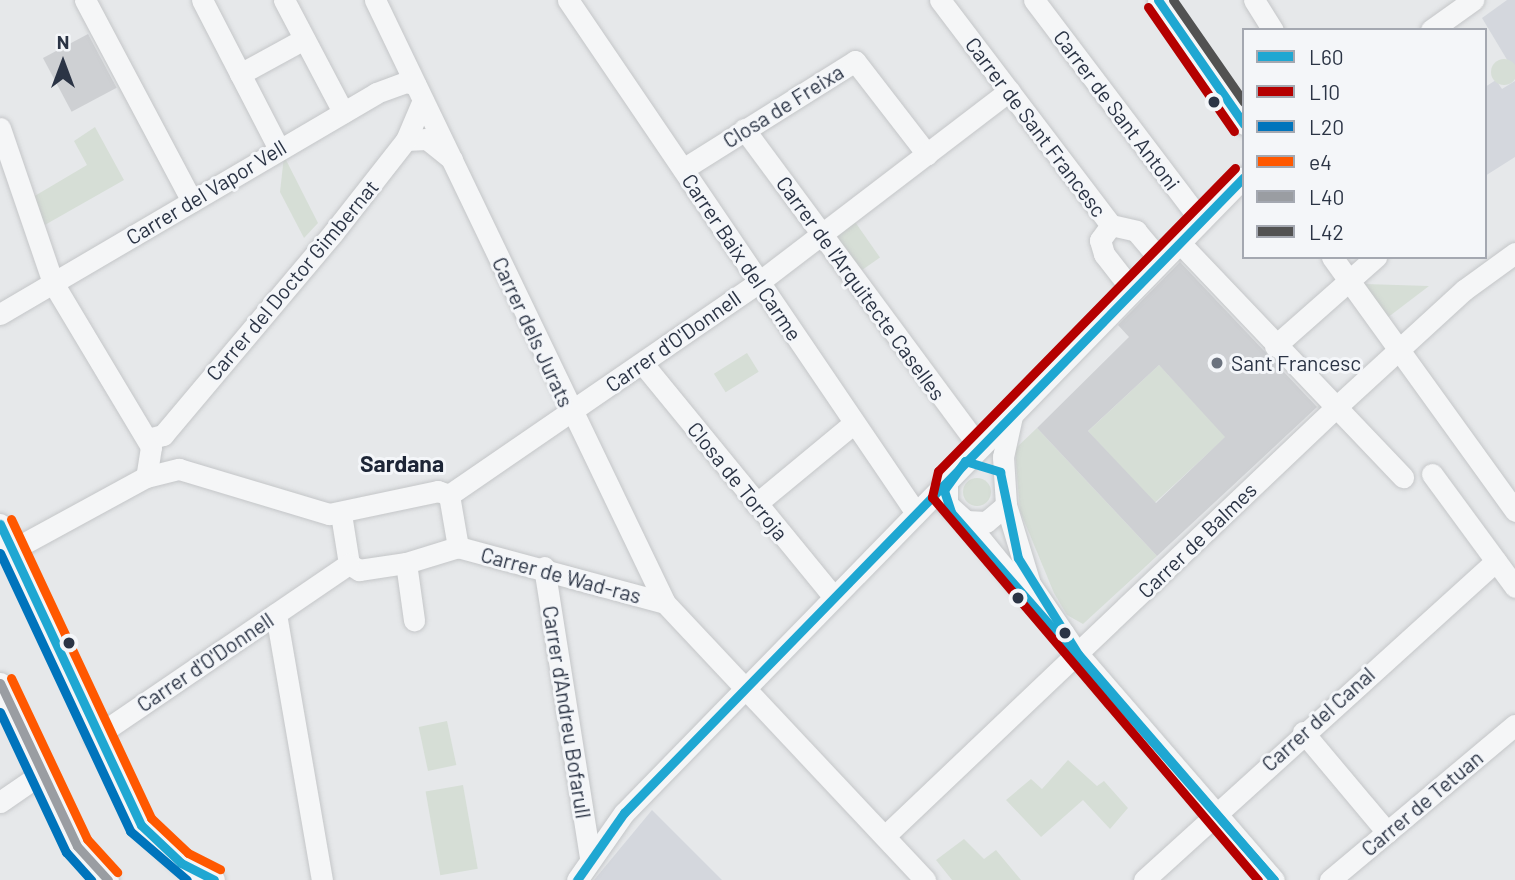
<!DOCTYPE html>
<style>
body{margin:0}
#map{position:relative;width:1515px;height:880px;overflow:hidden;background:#e6e8ea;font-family:Barlow,sans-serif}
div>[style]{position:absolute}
.built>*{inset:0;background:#d4d7dd}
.green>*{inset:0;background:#d6ded6;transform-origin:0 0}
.round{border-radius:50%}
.building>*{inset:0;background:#ced0d3;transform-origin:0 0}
.roads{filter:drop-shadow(0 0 2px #c4c6c8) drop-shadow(0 0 2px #c4c6c8)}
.minor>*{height:21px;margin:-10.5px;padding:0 10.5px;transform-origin:10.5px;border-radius:10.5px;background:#f5f6f7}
.bus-1>*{height:9px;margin:-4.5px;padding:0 4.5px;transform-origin:4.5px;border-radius:4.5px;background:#1fa7d2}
.bus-2>*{height:9px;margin:-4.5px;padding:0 4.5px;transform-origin:4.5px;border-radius:4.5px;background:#b50000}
.bus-3>*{height:9px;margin:-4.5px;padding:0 4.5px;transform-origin:4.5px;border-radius:4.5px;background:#0074bc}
.bus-4>*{height:9px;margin:-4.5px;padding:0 4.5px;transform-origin:4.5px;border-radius:4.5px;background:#ff5800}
.bus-5>*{height:9px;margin:-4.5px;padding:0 4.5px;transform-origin:4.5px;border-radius:4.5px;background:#9a9da2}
.bus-6>*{height:9px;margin:-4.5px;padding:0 4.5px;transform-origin:4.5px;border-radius:4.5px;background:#525252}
.dots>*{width:19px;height:19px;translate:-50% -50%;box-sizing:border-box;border:4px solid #f4f6f9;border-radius:50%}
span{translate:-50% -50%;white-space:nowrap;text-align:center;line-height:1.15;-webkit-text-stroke:6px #f4f6f9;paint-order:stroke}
.street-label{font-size:21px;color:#2b3445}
.poi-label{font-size:21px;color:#2b3445}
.left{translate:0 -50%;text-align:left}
.neighbourhood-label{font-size:23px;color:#1d2536;font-weight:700}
.legend{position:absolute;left:1242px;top:28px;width:245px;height:231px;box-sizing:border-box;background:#f4f6f9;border:2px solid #a4a8b1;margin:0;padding:9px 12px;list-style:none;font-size:21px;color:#2b3445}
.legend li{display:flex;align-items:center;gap:14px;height:35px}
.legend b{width:35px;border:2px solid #a4a8b1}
.north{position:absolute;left:28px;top:28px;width:70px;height:70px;-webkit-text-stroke:5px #f4f6f9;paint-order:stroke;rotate:0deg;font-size:19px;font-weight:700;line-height:28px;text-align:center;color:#2b3445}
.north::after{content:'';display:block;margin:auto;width:24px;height:32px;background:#2b3445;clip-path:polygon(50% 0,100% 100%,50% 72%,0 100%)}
</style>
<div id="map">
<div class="built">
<i style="clip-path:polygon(1507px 0,1515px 0,1515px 73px,1482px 18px)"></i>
<i style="clip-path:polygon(1496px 80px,1502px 89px,1515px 81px,1515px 157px,1485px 176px,1485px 87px)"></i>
<i style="clip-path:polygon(652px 810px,722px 880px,594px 880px)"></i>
</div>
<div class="green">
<i class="round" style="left:1491px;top:59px;width:26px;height:26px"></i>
<i style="clip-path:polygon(95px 127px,124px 180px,43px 226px,33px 197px,87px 165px,74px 141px)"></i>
<i style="clip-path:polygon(284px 156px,318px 223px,304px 238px,280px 192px)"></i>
<i style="left:853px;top:219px;width:47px;height:25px;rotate:55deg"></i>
<i style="clip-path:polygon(1365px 284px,1429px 286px,1387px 318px)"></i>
<i style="left:747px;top:353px;width:22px;height:39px;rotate:58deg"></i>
<i style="left:1159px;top:365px;width:98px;height:97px;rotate:47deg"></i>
<i style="clip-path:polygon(1037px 428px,1157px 556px,1083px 624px,1067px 615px,1054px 593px,1020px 511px,1015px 449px)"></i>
<i class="round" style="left:963px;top:478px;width:28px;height:28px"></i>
<i style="left:447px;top:721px;width:45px;height:29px;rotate:78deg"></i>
<i style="clip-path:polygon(1068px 760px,1097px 786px,1104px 781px,1128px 808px,1110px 829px,1083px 800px,1041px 837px,1006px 800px,1031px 779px,1042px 789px)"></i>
<i style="left:463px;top:785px;width:85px;height:38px;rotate:80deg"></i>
<i style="clip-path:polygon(964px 839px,984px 859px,996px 850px,1021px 880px,952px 880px,936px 860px)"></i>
</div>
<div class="building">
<i style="left:88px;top:34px;width:61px;height:51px;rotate:62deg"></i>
<i style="clip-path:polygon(evenodd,1180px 262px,1317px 407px,1157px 556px,1037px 428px,1129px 337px,1118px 325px,1180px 262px,1159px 365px,1225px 437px,1156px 503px,1088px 431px,1159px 365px)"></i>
</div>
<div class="roads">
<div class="minor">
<i style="left:85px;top:0;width:228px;rotate:62deg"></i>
<i style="left:202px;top:0;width:168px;rotate:62.7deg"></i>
<i style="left:284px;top:0;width:127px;rotate:62.2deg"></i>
<i style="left:375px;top:0;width:669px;rotate:64.32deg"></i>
<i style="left:665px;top:603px;width:380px;rotate:46.8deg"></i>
<i style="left:568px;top:0;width:620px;rotate:55.85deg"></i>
<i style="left:940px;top:0;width:283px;rotate:52.8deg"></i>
<i style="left:1034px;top:0;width:277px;rotate:52.9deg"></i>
<i style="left:1158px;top:0;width:151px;rotate:55.3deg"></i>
<i style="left:1254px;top:0;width:36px;rotate:58deg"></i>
<i style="left:1431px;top:30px;width:52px;rotate:-35.5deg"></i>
<i style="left:240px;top:74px;width:73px;rotate:-28.7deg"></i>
<i style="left:0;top:128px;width:164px;rotate:71.1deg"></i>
<i style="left:53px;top:283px;width:191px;rotate:59.1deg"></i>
<i style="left:151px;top:447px;width:30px;rotate:99deg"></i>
<i style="left:744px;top:129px;width:395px;rotate:53.5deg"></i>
<i style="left:406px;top:140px;width:21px;rotate:-3deg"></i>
<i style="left:427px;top:139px;width:32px;rotate:39deg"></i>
<i style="left:683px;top:169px;width:203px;rotate:-32.1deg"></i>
<i style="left:855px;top:61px;width:118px;rotate:52.3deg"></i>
<i style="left:1111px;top:225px;width:19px;rotate:126deg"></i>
<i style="left:1100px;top:240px;width:15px;rotate:74deg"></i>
<i style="left:1104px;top:254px;width:46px;rotate:52.1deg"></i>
<i style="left:1111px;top:225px;width:26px;rotate:13deg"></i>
<i style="left:1136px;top:231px;width:38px;rotate:50deg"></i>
<i style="left:1179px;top:242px;width:325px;rotate:46.4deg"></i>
<i style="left:1332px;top:257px;width:313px;rotate:54.2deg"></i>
<i style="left:0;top:314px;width:436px;rotate:-30.4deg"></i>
<i style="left:376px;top:93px;width:33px;rotate:-20deg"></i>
<i style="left:407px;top:82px;width:9px;rotate:18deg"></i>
<i style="left:1275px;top:346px;width:135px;rotate:-41.4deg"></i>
<i style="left:643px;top:364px;width:301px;rotate:50.7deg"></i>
<i style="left:1012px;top:416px;width:42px;rotate:102.4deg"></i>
<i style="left:1003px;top:457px;width:48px;rotate:86.4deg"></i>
<i style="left:1006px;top:505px;width:83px;rotate:73.1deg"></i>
<i style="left:1030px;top:584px;width:85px;rotate:55.6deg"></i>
<i style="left:1078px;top:654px;width:299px;rotate:49.1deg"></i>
<i style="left:148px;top:439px;width:16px;rotate:-15deg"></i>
<i style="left:163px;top:435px;width:264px;rotate:-49.9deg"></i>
<i style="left:333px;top:233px;width:118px;rotate:-51.9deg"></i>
<i style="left:406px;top:140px;width:38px;rotate:-67deg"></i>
<i style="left:1432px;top:474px;width:140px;rotate:53.7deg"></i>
<i style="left:947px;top:480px;width:24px;rotate:90deg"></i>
<i style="left:947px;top:504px;width:25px;rotate:42deg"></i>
<i style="left:966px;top:521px;width:20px;rotate:3deg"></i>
<i style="left:986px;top:522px;width:26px;rotate:-40deg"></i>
<i style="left:449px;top:495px;width:376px;rotate:-34.5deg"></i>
<i style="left:759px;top:282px;width:315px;rotate:-37.4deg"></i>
<i style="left:449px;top:495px;width:53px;rotate:80.2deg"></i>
<i style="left:756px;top:504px;width:127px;rotate:-39.6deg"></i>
<i style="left:341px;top:514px;width:51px;rotate:80.9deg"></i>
<i style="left:966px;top:521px;width:98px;rotate:50.8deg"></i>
<i style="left:0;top:524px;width:332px;rotate:64.9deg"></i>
<i style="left:141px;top:825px;width:55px;rotate:43.5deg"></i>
<i style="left:181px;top:863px;width:37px;rotate:27deg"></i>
<i style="left:458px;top:547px;width:214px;rotate:15.1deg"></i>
<i style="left:12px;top:550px;width:153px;rotate:-28.6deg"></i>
<i style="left:146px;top:477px;width:34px;rotate:-14deg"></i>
<i style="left:179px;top:469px;width:157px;rotate:16.7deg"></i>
<i style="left:329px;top:514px;width:111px;rotate:-11.9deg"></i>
<i style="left:438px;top:491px;width:12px;rotate:20deg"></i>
<i style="left:406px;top:563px;width:58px;rotate:82deg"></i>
<i style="left:349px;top:564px;width:12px;rotate:31deg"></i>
<i style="left:359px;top:570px;width:48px;rotate:-8.5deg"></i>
<i style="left:406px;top:563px;width:54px;rotate:-17.1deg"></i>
<i style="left:544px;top:567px;width:293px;rotate:81deg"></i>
<i style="left:276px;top:614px;width:270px;rotate:80.2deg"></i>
<i style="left:0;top:683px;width:180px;rotate:64.7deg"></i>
<i style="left:77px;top:846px;width:46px;rotate:47.6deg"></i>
<i style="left:1303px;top:732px;width:131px;rotate:50deg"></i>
<i style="left:95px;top:737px;width:307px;rotate:-34.3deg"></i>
<i style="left:0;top:802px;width:51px;rotate:-34.6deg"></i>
<i style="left:887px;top:834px;width:615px;rotate:-43.55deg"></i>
<i style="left:1333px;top:410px;width:178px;rotate:-42.5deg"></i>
<i style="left:1464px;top:290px;width:63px;rotate:-36deg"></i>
<i style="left:577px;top:880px;width:82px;rotate:-55deg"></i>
<i style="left:624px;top:813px;width:888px;rotate:-45.73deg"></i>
<i style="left:1144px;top:880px;width:475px;rotate:-42.2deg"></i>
<i style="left:1330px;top:880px;width:241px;rotate:-40deg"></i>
</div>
</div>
<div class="bus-1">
<i style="left:1158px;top:0;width:151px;rotate:55.3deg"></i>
<i style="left:965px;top:461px;width:37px;rotate:17deg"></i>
<i style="left:1000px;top:472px;width:88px;rotate:78.2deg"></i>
<i style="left:1018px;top:558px;width:113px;rotate:58deg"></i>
<i style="left:1078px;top:654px;width:299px;rotate:49.1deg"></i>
<i style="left:1274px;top:880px;width:490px;rotate:-131.3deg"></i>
<i style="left:951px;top:512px;width:23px;rotate:-108deg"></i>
<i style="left:944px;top:490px;width:36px;rotate:-54deg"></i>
<i style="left:0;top:524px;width:332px;rotate:64.9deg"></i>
<i style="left:141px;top:825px;width:55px;rotate:43.5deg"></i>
<i style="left:181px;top:863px;width:37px;rotate:27deg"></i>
<i style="left:577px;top:880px;width:82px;rotate:-55deg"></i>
<i style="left:624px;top:813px;width:888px;rotate:-45.73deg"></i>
</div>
<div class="bus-2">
<i style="left:1148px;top:7px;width:151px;rotate:55.3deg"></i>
<i style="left:1235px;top:168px;width:424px;rotate:134.4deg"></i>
<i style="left:938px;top:471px;width:27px;rotate:103deg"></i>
<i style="left:932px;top:497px;width:503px;rotate:49.6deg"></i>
</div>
<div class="bus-3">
<i style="left:0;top:553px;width:307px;rotate:64.9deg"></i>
<i style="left:130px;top:831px;width:75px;rotate:40.7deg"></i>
<i style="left:0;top:712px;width:155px;rotate:64.8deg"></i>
<i style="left:66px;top:852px;width:38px;rotate:48deg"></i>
</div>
<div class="bus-4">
<i style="left:11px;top:519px;width:330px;rotate:64.9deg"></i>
<i style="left:151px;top:818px;width:51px;rotate:43.4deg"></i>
<i style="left:188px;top:853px;width:36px;rotate:27deg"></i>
<i style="left:11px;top:678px;width:178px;rotate:64.7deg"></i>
<i style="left:87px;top:839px;width:45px;rotate:47.7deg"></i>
</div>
<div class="bus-5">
<i style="left:0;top:683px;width:180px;rotate:64.7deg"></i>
<i style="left:77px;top:846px;width:46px;rotate:47.6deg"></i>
</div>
<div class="bus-6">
<i style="left:1173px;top:0;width:124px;rotate:55.2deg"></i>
</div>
<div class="dots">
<i style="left:1214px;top:102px;background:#2b3445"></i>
<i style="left:1217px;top:363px;background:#6c737f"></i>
<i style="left:1018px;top:598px;background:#2b3445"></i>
<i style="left:1065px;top:633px;background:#2b3445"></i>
<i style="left:69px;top:643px;background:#2b3445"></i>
</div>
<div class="street-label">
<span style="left:783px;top:106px;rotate:-32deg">Closa de Freixa</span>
<span style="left:1117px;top:110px;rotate:53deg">Carrer de Sant Antoni</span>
<span style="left:1036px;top:127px;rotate:53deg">Carrer de Sant Francesc</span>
<span style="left:206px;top:192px;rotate:-31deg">Carrer del Vapor Vell</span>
<span style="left:742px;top:257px;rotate:56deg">Carrer Baix del Carme</span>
<span style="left:292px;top:280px;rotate:-50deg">Carrer del Doctor Gimbernat</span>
<span style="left:861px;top:288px;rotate:54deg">Carrer de l'Arquitecte Caselles</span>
<span style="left:533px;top:332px;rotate:65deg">Carrer dels Jurats</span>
<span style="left:673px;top:341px;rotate:-35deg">Carrer d'O'Donnell</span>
<span style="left:738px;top:481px;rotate:51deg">Closa de Torroja</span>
<span style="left:1197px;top:540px;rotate:-44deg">Carrer de Balmes</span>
<span style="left:561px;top:575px;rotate:15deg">Carrer de Wad-ras</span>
<span style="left:205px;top:662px;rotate:-34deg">Carrer d'O'Donnell</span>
<span style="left:567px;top:712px;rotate:81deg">Carrer d'Andreu Bofarull</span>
<span style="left:1318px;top:719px;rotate:-42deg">Carrer del Canal</span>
<span style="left:1422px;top:803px;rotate:-40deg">Carrer de Tetuan</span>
</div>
<div class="poi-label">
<span class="left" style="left:1231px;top:363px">Sant Francesc</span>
</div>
<div class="neighbourhood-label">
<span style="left:402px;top:463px">Sardana</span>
</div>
<ul class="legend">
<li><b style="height:9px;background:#1fa7d2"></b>L60</li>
<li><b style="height:9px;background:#b50000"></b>L10</li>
<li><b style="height:9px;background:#0074bc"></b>L20</li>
<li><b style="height:9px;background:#ff5800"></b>e4</li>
<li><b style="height:9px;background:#9a9da2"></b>L40</li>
<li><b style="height:9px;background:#525252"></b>L42</li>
</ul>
<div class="north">N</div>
</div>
